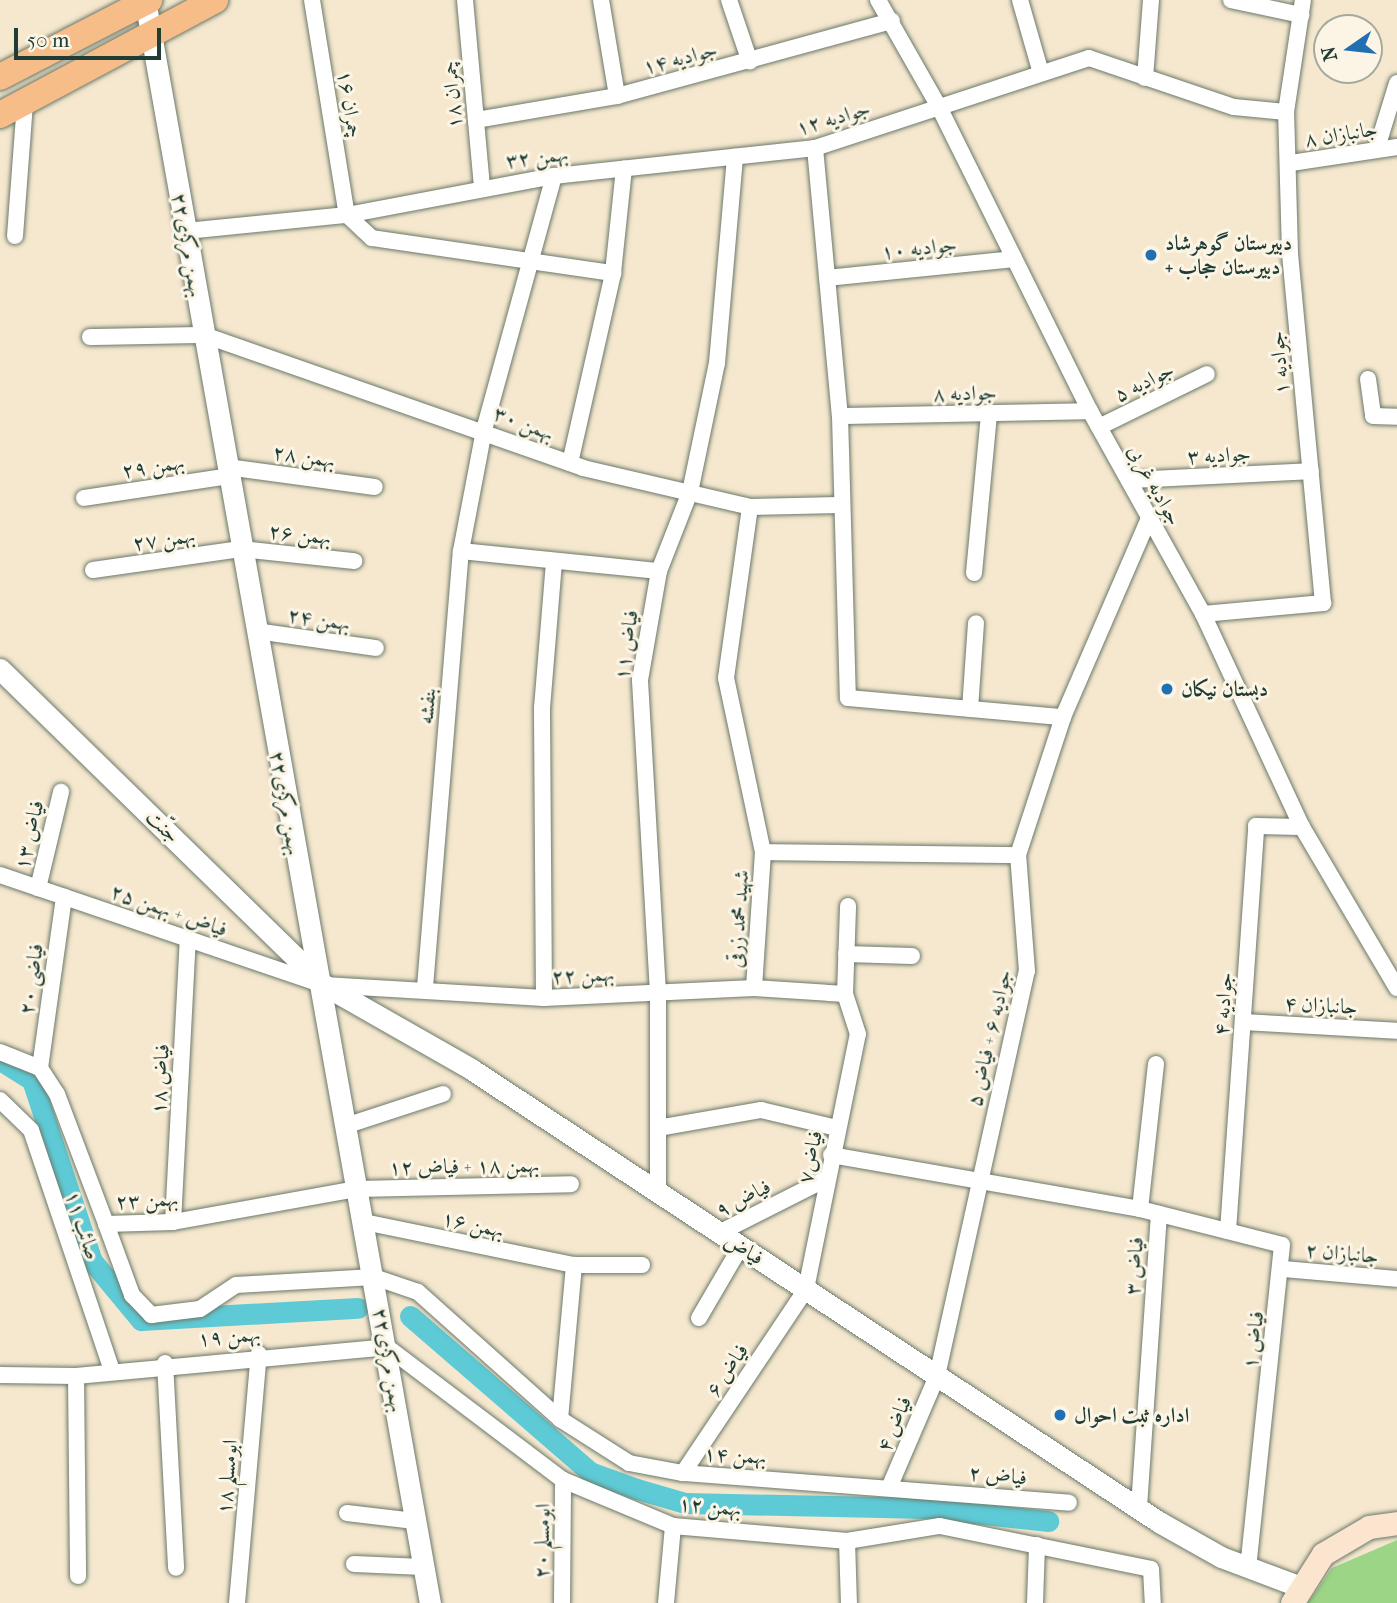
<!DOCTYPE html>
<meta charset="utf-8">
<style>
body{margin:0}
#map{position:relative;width:1397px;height:1603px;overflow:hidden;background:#f6e8cf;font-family:"IM FELL French Canon",Amiri,serif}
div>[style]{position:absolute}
.green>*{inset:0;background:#9dd587}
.canal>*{height:21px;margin:-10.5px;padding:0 10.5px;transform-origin:10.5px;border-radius:10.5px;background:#5ecad5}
.roads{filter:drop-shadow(0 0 2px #6a796a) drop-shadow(0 0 2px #6a796a)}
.minor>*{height:16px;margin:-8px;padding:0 8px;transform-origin:8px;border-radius:8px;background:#fff}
.tertiary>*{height:21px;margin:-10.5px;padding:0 10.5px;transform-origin:10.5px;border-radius:10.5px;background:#fff}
.secondary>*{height:23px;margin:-11.5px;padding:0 11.5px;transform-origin:11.5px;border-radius:11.5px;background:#fce5cf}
.primary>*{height:26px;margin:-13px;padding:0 13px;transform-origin:13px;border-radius:13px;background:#f7bd88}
.dots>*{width:19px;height:19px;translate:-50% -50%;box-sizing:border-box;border:4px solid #fcf5e5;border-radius:50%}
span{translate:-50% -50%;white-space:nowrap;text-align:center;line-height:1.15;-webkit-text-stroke:6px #fcf5e5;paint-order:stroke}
.street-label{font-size:21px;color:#1f3d34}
.poi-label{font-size:21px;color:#1f3d34;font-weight:700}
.left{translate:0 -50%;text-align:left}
.north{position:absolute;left:1313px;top:14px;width:70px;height:70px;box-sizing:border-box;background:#fcf5e5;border:2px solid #a4ab9e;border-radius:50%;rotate:256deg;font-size:19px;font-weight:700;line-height:28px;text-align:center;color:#1f3d34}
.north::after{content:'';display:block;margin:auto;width:24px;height:32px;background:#1f6fb2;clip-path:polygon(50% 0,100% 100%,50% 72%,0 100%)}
.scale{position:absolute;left:14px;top:28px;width:147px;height:32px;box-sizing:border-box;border:4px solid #1f3d34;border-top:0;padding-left:9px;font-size:21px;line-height:24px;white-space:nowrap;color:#1f3d34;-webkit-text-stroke:5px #fcf5e5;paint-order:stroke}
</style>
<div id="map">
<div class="green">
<i style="clip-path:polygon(1397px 1540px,1397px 1603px,1308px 1603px,1332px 1568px)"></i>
</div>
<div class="canal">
<i style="left:0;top:1060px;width:38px;rotate:32deg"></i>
<i style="left:32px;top:1080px;width:191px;rotate:71.7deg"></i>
<i style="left:92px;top:1261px;width:77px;rotate:50.3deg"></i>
<i style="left:141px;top:1320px;width:217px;rotate:-3.2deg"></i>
<i style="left:410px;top:1316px;width:238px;rotate:40.9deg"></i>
<i style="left:590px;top:1472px;width:50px;rotate:19.9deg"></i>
<i style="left:637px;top:1489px;width:50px;rotate:16.3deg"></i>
<i style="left:685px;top:1503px;width:243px;rotate:1.2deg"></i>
<i style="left:928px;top:1508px;width:121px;rotate:6.2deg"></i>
</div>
<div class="roads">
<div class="minor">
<i style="left:312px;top:0;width:218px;rotate:80.8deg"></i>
<i style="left:347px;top:215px;width:34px;rotate:43deg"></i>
<i style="left:372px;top:238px;width:244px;rotate:8.3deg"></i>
<i style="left:465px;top:0;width:187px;rotate:84.8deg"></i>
<i style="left:601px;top:0;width:97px;rotate:80.5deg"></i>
<i style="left:729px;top:0;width:65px;rotate:71.3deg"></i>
<i style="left:878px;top:0;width:123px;rotate:60.3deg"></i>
<i style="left:939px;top:107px;width:339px;rotate:63.6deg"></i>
<i style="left:1090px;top:411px;width:232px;rotate:60.9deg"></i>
<i style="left:1203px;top:614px;width:235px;rotate:65.1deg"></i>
<i style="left:1302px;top:827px;width:187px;rotate:59.5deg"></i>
<i style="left:1020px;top:0;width:76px;rotate:74deg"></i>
<i style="left:1231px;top:0;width:72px;rotate:12.1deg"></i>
<i style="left:1145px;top:78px;width:78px;rotate:-85.6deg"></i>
<i style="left:476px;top:120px;width:143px;rotate:-9.7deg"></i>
<i style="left:617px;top:96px;width:285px;rotate:-15.3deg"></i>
<i style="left:815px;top:148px;width:269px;rotate:84.7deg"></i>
<i style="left:840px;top:416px;width:282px;rotate:88.4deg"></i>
<i style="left:848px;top:698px;width:216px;rotate:5.1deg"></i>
<i style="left:1377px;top:148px;width:68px;rotate:-72.9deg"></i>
<i style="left:1291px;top:163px;width:107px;rotate:-8.6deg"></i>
<i style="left:186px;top:231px;width:162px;rotate:-5.7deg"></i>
<i style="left:347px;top:215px;width:211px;rotate:-10.7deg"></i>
<i style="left:554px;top:176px;width:262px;rotate:-6.1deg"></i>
<i style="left:815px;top:148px;width:288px;rotate:-18.2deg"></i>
<i style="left:1089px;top:58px;width:153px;rotate:18.7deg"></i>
<i style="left:1234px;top:107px;width:52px;rotate:5.5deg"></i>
<i style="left:15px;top:236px;width:134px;rotate:-85.7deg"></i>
<i style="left:827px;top:278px;width:188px;rotate:-5.8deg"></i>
<i style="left:90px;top:337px;width:114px;rotate:-1deg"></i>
<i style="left:204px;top:335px;width:402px;rotate:19.3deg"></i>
<i style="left:583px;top:468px;width:171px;rotate:13.1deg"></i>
<i style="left:750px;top:507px;width:89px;rotate:-1.3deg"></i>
<i style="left:1368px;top:379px;width:37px;rotate:82deg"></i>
<i style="left:1373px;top:416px;width:24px;rotate:2deg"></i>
<i style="left:840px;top:416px;width:250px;rotate:-1.1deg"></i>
<i style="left:1099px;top:427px;width:120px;rotate:-26.1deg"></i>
<i style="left:570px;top:463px;width:195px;rotate:-77.2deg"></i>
<i style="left:613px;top:273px;width:105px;rotate:-84deg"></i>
<i style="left:227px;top:467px;width:149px;rotate:7.7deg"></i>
<i style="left:1129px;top:480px;width:182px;rotate:-2.8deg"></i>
<i style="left:84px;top:498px;width:147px;rotate:-8.6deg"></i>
<i style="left:750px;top:507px;width:173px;rotate:98deg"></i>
<i style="left:726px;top:678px;width:178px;rotate:78deg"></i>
<i style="left:763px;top:852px;width:136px;rotate:93.8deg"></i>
<i style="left:461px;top:551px;width:199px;rotate:5.8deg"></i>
<i style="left:93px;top:570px;width:149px;rotate:-8.1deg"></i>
<i style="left:241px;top:549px;width:114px;rotate:6.1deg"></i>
<i style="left:974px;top:573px;width:161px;rotate:-84.6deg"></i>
<i style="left:1203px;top:614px;width:121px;rotate:-5.2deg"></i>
<i style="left:1323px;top:603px;width:352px;rotate:-95.4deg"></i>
<i style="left:1290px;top:253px;width:141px;rotate:-91.6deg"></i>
<i style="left:1286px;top:112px;width:113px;rotate:-81.4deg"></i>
<i style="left:256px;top:631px;width:121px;rotate:8.1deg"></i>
<i style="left:970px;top:709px;width:86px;rotate:-86deg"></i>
<i style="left:763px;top:852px;width:255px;rotate:0.7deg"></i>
<i style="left:0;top:875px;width:342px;rotate:18.8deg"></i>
<i style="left:324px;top:985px;width:220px;rotate:3.4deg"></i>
<i style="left:544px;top:998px;width:210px;rotate:-2.7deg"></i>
<i style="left:754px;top:988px;width:91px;rotate:3.8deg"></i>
<i style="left:38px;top:888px;width:99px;rotate:-76.5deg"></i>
<i style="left:846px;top:954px;width:66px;rotate:1.7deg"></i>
<i style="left:425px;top:987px;width:437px;rotate:-85.3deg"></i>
<i style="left:461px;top:551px;width:123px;rotate:-79.2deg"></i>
<i style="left:484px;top:430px;width:263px;rotate:-74.6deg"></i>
<i style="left:544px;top:998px;width:290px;rotate:-90.4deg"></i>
<i style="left:542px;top:708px;width:147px;rotate:-85.3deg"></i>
<i style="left:1243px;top:1022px;width:154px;rotate:3.3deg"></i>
<i style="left:0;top:1052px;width:43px;rotate:21.8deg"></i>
<i style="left:40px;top:1068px;width:31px;rotate:57deg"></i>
<i style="left:57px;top:1094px;width:139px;rotate:69.3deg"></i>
<i style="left:106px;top:1224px;width:67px;rotate:-1.7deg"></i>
<i style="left:173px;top:1222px;width:187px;rotate:-10.2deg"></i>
<i style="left:357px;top:1189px;width:214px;rotate:-1.3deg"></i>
<i style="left:40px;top:1068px;width:173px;rotate:-82deg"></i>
<i style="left:0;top:1100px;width:43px;rotate:44.1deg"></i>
<i style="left:31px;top:1130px;width:254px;rotate:71.4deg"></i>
<i style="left:345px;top:1126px;width:103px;rotate:-18.1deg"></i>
<i style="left:658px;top:1128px;width:105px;rotate:-9.9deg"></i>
<i style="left:761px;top:1110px;width:78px;rotate:13.3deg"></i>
<i style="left:831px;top:1155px;width:314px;rotate:9.9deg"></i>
<i style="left:1140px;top:1209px;width:146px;rotate:14.2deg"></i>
<i style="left:1282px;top:1245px;width:323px;rotate:96deg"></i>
<i style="left:658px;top:1190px;width:197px;rotate:-90deg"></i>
<i style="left:658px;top:993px;width:314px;rotate:-93.3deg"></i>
<i style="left:640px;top:680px;width:111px;rotate:-80.1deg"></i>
<i style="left:659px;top:571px;width:85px;rotate:-68.6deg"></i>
<i style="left:690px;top:492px;width:132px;rotate:-78.2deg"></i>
<i style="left:717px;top:363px;width:207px;rotate:-85deg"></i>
<i style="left:1140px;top:1209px;width:146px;rotate:-83.7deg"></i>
<i style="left:173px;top:1222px;width:283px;rotate:-87deg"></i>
<i style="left:364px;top:1222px;width:214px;rotate:11.6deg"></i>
<i style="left:574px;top:1265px;width:68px"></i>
<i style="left:106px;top:1224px;width:76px;rotate:69.9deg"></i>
<i style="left:132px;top:1295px;width:28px;rotate:46deg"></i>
<i style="left:151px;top:1315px;width:49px;rotate:-7deg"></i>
<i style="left:200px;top:1309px;width:43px;rotate:-33.7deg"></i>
<i style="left:236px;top:1285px;width:138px;rotate:-3.3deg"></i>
<i style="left:374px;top:1277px;width:46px;rotate:18.8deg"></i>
<i style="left:418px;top:1292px;width:191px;rotate:41.8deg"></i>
<i style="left:560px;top:1419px;width:82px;rotate:32.5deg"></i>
<i style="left:629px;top:1463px;width:55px;rotate:10.5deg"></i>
<i style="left:683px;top:1473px;width:387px;rotate:4.4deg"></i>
<i style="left:1228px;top:1231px;width:406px;rotate:-86deg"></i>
<i style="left:1256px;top:826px;width:46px;rotate:1.2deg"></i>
<i style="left:717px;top:1234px;width:122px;rotate:-26.8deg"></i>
<i style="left:1283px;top:1269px;width:114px;rotate:5deg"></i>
<i style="left:699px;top:1318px;width:83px;rotate:-59.7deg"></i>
<i style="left:165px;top:1363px;width:205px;rotate:86.9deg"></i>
<i style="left:0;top:1375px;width:76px;rotate:0.8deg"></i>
<i style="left:76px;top:1376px;width:312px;rotate:-5.3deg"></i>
<i style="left:387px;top:1347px;width:221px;rotate:37.1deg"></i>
<i style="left:563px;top:1480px;width:119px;rotate:22.7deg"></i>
<i style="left:673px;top:1526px;width:175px;rotate:4.9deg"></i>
<i style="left:847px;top:1541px;width:94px;rotate:-9.2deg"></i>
<i style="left:940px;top:1526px;width:215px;rotate:11.5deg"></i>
<i style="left:1151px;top:1569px;width:34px;rotate:87deg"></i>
<i style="left:76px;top:1376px;width:200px;rotate:89.4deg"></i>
<i style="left:560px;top:1419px;width:155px;rotate:-84.8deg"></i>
<i style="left:683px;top:1473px;width:221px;rotate:-56.2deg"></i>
<i style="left:806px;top:1289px;width:260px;rotate:-78.5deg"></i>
<i style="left:858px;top:1034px;width:42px;rotate:-108deg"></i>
<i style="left:845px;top:994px;width:88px;rotate:-88deg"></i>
<i style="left:889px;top:1488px;width:122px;rotate:-66.8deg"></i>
<i style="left:937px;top:1376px;width:415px;rotate:-77.5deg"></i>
<i style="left:1027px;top:971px;width:116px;rotate:-94.4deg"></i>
<i style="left:1018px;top:855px;width:145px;rotate:-71.9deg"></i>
<i style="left:1063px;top:717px;width:217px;rotate:-66.6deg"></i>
<i style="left:1139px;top:1507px;width:294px;rotate:-86.1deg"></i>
<i style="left:347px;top:1513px;width:68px;rotate:6.7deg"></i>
<i style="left:847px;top:1541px;width:62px;rotate:88.2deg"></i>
<i style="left:354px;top:1564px;width:69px;rotate:2.5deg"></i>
<i style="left:237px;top:1603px;width:250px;rotate:-85deg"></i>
<i style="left:562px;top:1603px;width:123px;rotate:-89.5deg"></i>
<i style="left:666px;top:1603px;width:77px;rotate:-84.8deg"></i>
<i style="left:1035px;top:1603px;width:58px;rotate:-88deg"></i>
</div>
<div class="tertiary">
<i style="left:145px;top:0;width:1628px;rotate:79.92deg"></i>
<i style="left:0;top:669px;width:453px;rotate:44.3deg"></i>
<i style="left:324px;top:985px;width:169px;rotate:29.7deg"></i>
<i style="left:471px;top:1069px;width:824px;rotate:33.36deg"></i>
<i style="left:1159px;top:1522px;width:71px;rotate:29.4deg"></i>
<i style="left:1221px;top:1557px;width:82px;rotate:20.6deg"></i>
</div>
<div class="secondary">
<i style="left:1292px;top:1603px;width:58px;rotate:-57.7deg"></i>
<i style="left:1323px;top:1554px;width:53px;rotate:-30.4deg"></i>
<i style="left:1369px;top:1527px;width:28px;rotate:-8deg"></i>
</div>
<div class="primary">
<i style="left:0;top:77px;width:168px;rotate:-27.3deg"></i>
<i style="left:0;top:115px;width:244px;rotate:-28.1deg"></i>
</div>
</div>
<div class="dots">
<i style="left:1151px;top:255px;background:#1f6fb2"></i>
<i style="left:1167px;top:689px;background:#1f6fb2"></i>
<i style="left:1060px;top:1415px;background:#1f6fb2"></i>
</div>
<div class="street-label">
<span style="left:680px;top:58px;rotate:-14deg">جوادیه ۱۴</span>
<span style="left:452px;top:95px;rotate:-95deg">چمران ۱۸</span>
<span style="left:350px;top:104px;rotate:81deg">چمران ۱۶</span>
<span style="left:833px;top:118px;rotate:-16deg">جوادیه ۱۲</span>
<span style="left:1341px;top:134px;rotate:-9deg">جانبازان ۸</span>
<span style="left:537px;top:157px;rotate:-7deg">بهمن ۳۲</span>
<span style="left:188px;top:245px;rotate:80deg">۲۲بهمن مرکزی</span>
<span style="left:919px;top:248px;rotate:-6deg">جوادیه ۱۰</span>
<span style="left:1279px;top:363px;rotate:-95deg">جوادیه ۱</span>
<span style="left:1144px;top:382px;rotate:-26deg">جوادیه ۵</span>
<span style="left:965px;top:393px;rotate:-1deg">جوادیه ۸</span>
<span style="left:524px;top:423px;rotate:21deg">بهمن ۳۰</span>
<span style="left:1219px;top:455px;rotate:-3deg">جوادیه ۳</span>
<span style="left:304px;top:456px;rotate:8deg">بهمن ۲۸</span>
<span style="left:153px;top:466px;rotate:-9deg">بهمن ۲۹</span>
<span style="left:1155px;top:485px;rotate:61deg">جوادیه غربی</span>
<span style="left:300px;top:534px;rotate:6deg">بهمن ۲۶</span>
<span style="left:164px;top:539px;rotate:-8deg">بهمن ۲۷</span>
<span style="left:319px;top:619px;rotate:8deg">بهمن ۲۴</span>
<span style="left:626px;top:645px;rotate:-82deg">فیاض ۱۱</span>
<span style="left:427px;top:706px;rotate:-85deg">بنفشه</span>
<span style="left:286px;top:803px;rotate:80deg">۲۲بهمن مرکزی</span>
<span style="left:163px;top:826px;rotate:44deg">جنّت</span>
<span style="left:29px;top:835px;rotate:-77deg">فیاض ۱۳</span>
<span style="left:169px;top:910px;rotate:19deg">فیاض + بهمن ۲۵</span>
<span style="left:738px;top:919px;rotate:-86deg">شهید محمد زرقی</span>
<span style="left:583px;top:975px;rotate:-3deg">بهمن ۲۲</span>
<span style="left:31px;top:979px;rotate:-82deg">فیاضی ۲۰</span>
<span style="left:1223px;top:1004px;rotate:-86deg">جوادیه ۴</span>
<span style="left:1321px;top:1005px;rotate:3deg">جانبازان ۴</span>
<span style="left:989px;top:1038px;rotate:-77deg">جوادیه ۶ + فیاض ۵</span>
<span style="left:160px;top:1079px;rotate:-87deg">فیاض ۱۸</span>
<span style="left:810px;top:1157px;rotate:-78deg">فیاض۷</span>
<span style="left:464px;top:1166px;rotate:-1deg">بهمن ۱۸ + فیاض ۱۲</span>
<span style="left:743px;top:1198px;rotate:-27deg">فیاض ۹</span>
<span style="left:147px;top:1200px;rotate:-3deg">بهمن ۲۳</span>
<span style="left:473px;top:1224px;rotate:12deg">بهمن ۱۶</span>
<span style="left:83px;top:1225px;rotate:72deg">صائب ۱۱</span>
<span style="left:744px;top:1249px;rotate:30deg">فیاض</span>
<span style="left:1342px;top:1253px;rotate:5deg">جانبازان ۲</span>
<span style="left:1134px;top:1266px;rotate:-86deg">فیاض ۳</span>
<span style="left:229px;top:1336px;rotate:-5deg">بهمن ۱۹</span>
<span style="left:1253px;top:1340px;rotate:-83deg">فیاض ۱</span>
<span style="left:389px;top:1360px;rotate:80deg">۲۲بهمن مرکزی</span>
<span style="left:727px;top:1370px;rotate:-56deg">فیاض ۶</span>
<span style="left:894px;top:1424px;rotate:-67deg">فیاض ۴</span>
<span style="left:735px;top:1455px;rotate:3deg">بهمن ۱۴</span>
<span style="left:998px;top:1475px;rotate:5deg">فیاض ۲</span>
<span style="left:227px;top:1477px;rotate:-85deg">ابومسلم ۱۸</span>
<span style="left:710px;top:1506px;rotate:5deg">بهمن ۱۲</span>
<span style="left:542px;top:1541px;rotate:-89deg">ابومسلم ۲۰</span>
</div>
<div class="poi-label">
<span class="left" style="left:1165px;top:255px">دبیرستان گوهرشاد<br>+ دبیرستان حجاب</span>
<span class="left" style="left:1181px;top:689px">دبستان نیکان</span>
<span class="left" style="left:1074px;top:1415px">اداره ثبت احوال</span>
</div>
<div class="north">N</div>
<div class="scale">50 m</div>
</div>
